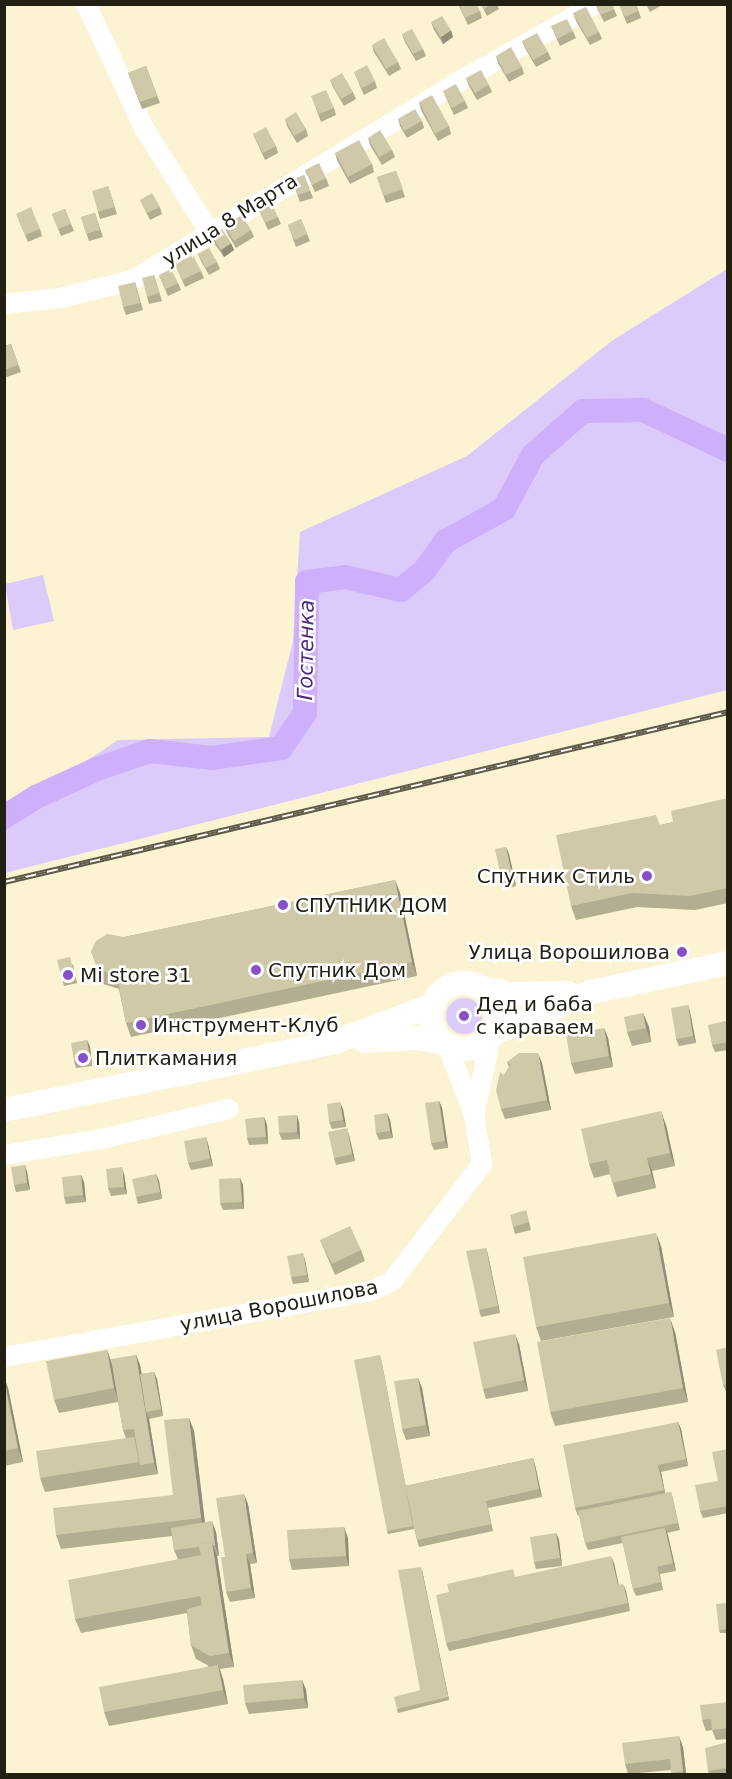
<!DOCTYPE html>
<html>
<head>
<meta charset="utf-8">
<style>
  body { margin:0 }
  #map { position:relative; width:732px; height:1779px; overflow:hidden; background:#fbf3d2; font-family:"DejaVu Sans",sans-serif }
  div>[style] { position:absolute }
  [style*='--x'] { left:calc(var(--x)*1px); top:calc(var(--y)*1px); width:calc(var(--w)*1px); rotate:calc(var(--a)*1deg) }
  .green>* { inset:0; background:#dccafb }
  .round { border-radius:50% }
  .river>* { height:24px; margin:-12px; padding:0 12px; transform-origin:12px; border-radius:12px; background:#cdaffc }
  .minor>* { height:20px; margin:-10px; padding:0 10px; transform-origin:10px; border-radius:10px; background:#fff }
  .major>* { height:24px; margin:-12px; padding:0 12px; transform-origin:12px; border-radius:12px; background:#fff }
  .major>.ring { margin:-12px; padding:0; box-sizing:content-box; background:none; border:24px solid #fff; border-radius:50% }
  .rail>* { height:6px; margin-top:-3px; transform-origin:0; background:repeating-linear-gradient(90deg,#fff 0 11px,#5f5b49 0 22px); box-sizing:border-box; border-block:2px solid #5f5b49 }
  .wall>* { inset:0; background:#b3ad91 }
  .shaded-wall>* { inset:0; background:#928d76 }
  .building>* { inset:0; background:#d0c9a9 }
  .dots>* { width:16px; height:16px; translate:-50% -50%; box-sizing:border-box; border:3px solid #fff; border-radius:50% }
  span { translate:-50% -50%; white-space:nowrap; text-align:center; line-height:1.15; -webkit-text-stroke:5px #fff; paint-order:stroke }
  .street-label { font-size:20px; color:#221f13 }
  .poi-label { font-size:20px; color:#221f13 }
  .right { translate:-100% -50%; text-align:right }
  .left { translate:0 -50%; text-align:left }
  .water-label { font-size:21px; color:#51287f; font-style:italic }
  .frame { position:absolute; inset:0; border:6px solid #221f13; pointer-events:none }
</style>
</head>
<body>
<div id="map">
  <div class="green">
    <i style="clip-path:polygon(727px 269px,727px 690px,5px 873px,5px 804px,27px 801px,118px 740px,269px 737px,293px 641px,300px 532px,467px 456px,613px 340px)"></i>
    <i style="clip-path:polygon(43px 575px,54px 621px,13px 630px,5px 584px)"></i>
    <i class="round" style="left:446px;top:998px;width:36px;height:36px"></i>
  </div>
  <div class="river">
    <i style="--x:4;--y:817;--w:38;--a:-32"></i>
    <i style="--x:36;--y:797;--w:67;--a:-24.7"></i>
    <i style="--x:97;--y:769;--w:56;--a:-18.8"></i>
    <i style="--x:150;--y:751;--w:62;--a:6.4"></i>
    <i style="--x:212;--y:758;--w:70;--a:-8.2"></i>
    <i style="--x:281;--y:748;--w:42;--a:-55.6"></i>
    <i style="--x:305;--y:713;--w:131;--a:-89.1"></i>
    <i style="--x:307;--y:582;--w:38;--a:-7"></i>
    <i style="--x:345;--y:577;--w:57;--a:13.1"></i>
    <i style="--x:401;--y:590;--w:30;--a:-40"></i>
    <i style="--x:424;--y:571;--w:37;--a:-54"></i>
    <i style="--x:446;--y:541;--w:66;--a:-28.9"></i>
    <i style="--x:504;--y:509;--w:61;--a:-61.8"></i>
    <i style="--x:533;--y:455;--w:67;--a:-41.3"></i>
    <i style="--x:583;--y:411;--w:60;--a:-1"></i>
    <i style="--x:643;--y:410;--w:94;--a:25.2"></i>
  </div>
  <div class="minor">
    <i style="--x:86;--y:4;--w:137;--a:64.9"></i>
    <i style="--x:144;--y:128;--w:124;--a:57.8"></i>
    <i style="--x:4;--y:304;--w:56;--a:-6.1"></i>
    <i style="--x:60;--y:298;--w:75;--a:-13.9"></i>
    <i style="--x:133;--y:280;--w:391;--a:-31.3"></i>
    <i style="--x:467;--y:77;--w:148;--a:-29.5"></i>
    <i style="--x:475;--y:1111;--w:76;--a:-77.8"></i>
    <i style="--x:4;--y:1155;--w:98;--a:-9.4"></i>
    <i style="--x:101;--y:1139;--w:131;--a:-13.2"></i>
    <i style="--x:4;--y:1357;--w:373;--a:-10.2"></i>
    <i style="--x:371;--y:1291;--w:23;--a:-25"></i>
    <i style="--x:392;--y:1281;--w:148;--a:-52.4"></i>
    <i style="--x:482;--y:1164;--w:51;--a:-99.1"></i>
    <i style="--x:474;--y:1114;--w:74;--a:-111.4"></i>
  </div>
  <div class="major">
    <i class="ring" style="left:431px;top:983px;width:42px;height:42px"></i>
    <i style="--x:482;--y:988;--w:29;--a:12"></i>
    <i style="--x:510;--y:994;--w:58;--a:-1"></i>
    <i style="--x:493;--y:1034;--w:107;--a:-23.2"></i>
    <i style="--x:591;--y:992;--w:140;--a:-12"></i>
    <i style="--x:364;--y:1041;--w:52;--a:-3.3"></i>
    <i style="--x:416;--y:1038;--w:26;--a:9"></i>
    <i style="--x:4;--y:1110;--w:338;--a:-11.6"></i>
    <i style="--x:335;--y:1042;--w:105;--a:-20.7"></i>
  </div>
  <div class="rail">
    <i style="--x:4;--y:882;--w:744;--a:-13.21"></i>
  </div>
  <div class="wall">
    <i style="clip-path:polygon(458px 4px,480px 11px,482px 18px,468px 25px)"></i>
    <i style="clip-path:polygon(481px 4px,497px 4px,499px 9px,487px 16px)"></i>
    <i style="clip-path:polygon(595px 4px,612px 4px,617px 16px,604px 22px)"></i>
    <i style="clip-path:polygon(619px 4px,636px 4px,641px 18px,627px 24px)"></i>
    <i style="clip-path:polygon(646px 4px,664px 4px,650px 12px)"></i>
    <i style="clip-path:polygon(573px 13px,599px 32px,602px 39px,590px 45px,576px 21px)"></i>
    <i style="clip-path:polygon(431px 22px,453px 37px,443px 44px,434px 30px)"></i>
    <i style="clip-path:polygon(551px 26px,573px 31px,576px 38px,560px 46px)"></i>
    <i style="clip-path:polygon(402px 34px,423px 49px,426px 56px,416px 61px,405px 42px)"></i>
    <i style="clip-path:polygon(522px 41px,548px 52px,551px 59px,536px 67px,525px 48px)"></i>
    <i style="clip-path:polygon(372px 45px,398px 62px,401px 69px,389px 76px,374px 52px)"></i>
    <i style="clip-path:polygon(496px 56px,522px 67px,524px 74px,509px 82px,498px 63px)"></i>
    <i style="clip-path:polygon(146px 66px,160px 103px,142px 109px,128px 73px)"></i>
    <i style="clip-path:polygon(354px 72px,375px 81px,377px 88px,364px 95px)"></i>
    <i style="clip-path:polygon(466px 78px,489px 85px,492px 92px,477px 100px,469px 86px)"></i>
    <i style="clip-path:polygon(330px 80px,353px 92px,356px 99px,344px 106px,333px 87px)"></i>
    <i style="clip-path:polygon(443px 91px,465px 101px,468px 108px,454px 115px)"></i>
    <i style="clip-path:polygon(419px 102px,449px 126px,451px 134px,438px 141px,421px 110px)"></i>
    <i style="clip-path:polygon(314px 103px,334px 108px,336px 115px,321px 122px)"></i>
    <i style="clip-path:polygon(285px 119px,306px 129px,308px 136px,297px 143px,287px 126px)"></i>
    <i style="clip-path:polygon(398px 119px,422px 121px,424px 128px,407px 138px,400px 126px)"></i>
    <i style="clip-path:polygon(253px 134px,276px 146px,278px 153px,265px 160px)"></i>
    <i style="clip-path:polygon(368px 138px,392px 150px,395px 157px,382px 165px,370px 145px)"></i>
    <i style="clip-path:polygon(335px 153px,372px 164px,374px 172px,350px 184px,337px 160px)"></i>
    <i style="clip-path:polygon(305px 170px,326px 178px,329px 186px,315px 192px)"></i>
    <i style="clip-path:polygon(396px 171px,405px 197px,386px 203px,377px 177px)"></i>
    <i style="clip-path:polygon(304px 175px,313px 198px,300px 202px,292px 180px)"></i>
    <i style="clip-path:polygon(108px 186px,117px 214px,100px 219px,98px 212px)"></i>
    <i style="clip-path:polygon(140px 200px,160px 207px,162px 214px,150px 220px)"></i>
    <i style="clip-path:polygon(255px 201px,278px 217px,281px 224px,268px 230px)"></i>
    <i style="clip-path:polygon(65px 209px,74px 231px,61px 236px,52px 214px)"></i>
    <i style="clip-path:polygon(95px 213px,103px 237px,89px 241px,81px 217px)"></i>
    <i style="clip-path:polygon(301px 219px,310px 241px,296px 247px,288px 225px)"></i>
    <i style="clip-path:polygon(19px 221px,40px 229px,42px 236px,28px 242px)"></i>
    <i style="clip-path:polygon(224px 225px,251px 230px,254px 237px,236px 248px,227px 233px)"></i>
    <i style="clip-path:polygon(212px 236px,234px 250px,224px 257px,214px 243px)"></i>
    <i style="clip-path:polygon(198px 254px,217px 262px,220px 269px,209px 275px,201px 261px)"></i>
    <i style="clip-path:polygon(175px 264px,201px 271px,204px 278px,185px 287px)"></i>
    <i style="clip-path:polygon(154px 275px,162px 301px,149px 304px,147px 297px)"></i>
    <i style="clip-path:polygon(159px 275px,178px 283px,181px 290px,168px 296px)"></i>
    <i style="clip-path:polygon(135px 282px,143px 310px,126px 315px,123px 307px)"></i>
    <i style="clip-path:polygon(11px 344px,21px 372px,4px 378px,4px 346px)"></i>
    <i style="clip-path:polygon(728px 798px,728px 903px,695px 910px,637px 907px,576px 920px,571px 906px,660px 825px,673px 822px)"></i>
    <i style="clip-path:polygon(506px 847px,509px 854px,516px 886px,505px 889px,502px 882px)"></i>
    <i style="clip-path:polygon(395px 880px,400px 893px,417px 976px,131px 1037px,126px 1023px,119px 989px,103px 984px,91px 951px,124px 937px)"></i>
    <i style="clip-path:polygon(73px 964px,77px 983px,64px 986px,62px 979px)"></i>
    <i style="clip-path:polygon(688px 1005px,690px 1012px,696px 1043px,679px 1046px,676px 1039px)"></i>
    <i style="clip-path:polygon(643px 1013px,649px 1027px,651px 1042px,632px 1046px,627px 1032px)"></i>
    <i style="clip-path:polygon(725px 1021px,728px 1028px,728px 1050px,715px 1052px,712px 1045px)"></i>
    <i style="clip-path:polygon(604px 1028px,608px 1038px,613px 1067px,575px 1074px,571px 1063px)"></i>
    <i style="clip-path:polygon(87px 1040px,90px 1047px,92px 1066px,76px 1068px,74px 1061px)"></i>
    <i style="clip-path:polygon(507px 1062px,542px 1063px,551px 1110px,505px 1119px,501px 1109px,504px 1075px,509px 1067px)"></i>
    <i style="clip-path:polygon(439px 1101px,442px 1108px,448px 1148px,434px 1150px,431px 1143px)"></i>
    <i style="clip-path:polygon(343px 1109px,346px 1127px,332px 1129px,329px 1122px)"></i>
    <i style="clip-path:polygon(387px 1113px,390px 1120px,393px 1138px,379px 1140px,376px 1133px)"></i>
    <i style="clip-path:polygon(264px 1117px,267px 1125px,268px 1144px,249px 1145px,247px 1138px)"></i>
    <i style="clip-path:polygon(299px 1122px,300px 1139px,282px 1140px,279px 1133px)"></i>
    <i style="clip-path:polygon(666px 1125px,675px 1166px,652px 1171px,656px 1188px,617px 1197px,610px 1174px,594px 1178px,589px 1164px)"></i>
    <i style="clip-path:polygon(349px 1135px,355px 1161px,336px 1165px,334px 1158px)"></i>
    <i style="clip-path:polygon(206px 1137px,208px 1144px,213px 1166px,191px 1170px,188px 1163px)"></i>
    <i style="clip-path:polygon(25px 1165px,27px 1172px,30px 1190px,16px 1192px,14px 1185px)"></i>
    <i style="clip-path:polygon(124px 1174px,127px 1194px,111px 1196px,108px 1188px)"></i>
    <i style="clip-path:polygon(156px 1174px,159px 1181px,162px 1199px,138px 1204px,136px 1197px)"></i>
    <i style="clip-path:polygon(81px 1175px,84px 1182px,86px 1202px,66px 1204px,64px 1197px)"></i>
    <i style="clip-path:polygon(240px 1178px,243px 1185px,244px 1209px,223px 1210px,220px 1203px)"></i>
    <i style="clip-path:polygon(526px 1210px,531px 1230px,515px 1234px,513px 1227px)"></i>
    <i style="clip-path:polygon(320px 1240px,361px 1250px,365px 1261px,335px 1275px)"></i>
    <i style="clip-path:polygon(661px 1246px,674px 1317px,541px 1341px,536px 1327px)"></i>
    <i style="clip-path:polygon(486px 1248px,488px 1255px,500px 1313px,481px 1317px,479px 1310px)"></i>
    <i style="clip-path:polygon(305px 1260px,309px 1282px,293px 1284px,291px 1277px)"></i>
    <i style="clip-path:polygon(675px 1332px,688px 1402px,555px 1426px,550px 1412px)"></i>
    <i style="clip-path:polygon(519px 1344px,528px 1391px,486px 1399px,483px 1389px)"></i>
    <i style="clip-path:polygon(728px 1347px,728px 1396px,723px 1385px)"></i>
    <i style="clip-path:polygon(107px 1350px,112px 1364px,136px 1355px,140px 1365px,142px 1374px,154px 1372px,157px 1379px,163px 1416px,149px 1419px,158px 1474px,45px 1492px,40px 1478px,126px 1438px,123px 1430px,118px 1402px,59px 1413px,54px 1400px)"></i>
    <i style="clip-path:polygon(381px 1359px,405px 1486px,533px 1458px,535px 1465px,542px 1497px,488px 1508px,493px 1531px,419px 1547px,417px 1540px,409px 1506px,414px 1529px,388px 1534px,387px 1531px)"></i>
    <i style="clip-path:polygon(4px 1377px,8px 1388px,23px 1462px,4px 1466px)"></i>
    <i style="clip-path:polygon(418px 1378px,422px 1388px,430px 1436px,406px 1440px,402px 1429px)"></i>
    <i style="clip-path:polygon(189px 1418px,194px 1431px,205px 1523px,216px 1532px,219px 1556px,217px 1556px,234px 1667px,220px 1669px,223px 1679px,228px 1704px,109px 1726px,104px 1712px,209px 1666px,196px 1659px,191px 1645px,187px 1613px,81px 1633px,75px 1619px,178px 1559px,174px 1550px,172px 1536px,61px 1549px,56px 1535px,173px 1495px)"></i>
    <i style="clip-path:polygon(678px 1422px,681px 1429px,688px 1466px,661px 1472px,665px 1493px,671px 1492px,673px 1499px,680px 1530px,667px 1533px,676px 1571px,660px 1574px,663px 1590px,636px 1596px,633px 1589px,623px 1543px,588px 1550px,585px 1543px,579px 1515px,578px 1516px,575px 1508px)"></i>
    <i style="clip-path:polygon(728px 1449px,728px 1513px,703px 1518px,700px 1511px,718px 1481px)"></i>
    <i style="clip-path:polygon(248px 1504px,257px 1563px,250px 1564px,255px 1598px,230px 1602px,226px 1592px,225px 1557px)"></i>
    <i style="clip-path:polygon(556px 1533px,559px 1540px,562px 1566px,536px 1569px,534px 1562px)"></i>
    <i style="clip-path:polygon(348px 1538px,349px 1566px,292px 1570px,289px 1559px)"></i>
    <i style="clip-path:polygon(614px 1563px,619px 1585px,626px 1591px,630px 1611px,449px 1651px,446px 1643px,516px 1577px)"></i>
    <i style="clip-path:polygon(422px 1570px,449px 1700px,398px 1713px,397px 1709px,420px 1690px)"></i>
    <i style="clip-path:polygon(728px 1603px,728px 1633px,720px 1633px,719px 1630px)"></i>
    <i style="clip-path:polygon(302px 1680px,306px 1690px,308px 1708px,249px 1714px,245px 1703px)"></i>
    <i style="clip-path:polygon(728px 1702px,728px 1739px,716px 1740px,712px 1730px,706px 1731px,702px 1720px)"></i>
    <i style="clip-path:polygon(728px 1742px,728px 1774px,709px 1774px,708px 1771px)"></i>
    <i style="clip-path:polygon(683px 1747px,686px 1774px,672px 1774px,671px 1770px,628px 1774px,625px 1764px)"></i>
  </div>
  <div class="shaded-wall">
    <i style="clip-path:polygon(451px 30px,453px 37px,443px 44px,441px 37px)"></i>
    <i style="clip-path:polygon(231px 243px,234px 250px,224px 257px,221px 250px)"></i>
    <i style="clip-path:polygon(506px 847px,509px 854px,516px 886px,513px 879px)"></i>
    <i style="clip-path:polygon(395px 880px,400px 893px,417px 976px,412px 962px)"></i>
    <i style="clip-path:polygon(688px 1005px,690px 1012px,696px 1043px,693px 1036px)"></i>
    <i style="clip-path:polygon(643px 1013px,649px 1027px,651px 1042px,646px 1028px)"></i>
    <i style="clip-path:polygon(604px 1028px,608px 1038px,613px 1067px,609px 1056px)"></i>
    <i style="clip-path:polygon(87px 1040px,90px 1047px,92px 1066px,90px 1059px)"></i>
    <i style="clip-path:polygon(538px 1053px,542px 1063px,551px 1110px,547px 1100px)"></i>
    <i style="clip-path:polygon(439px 1101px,442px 1108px,448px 1148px,445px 1141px)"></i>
    <i style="clip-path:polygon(340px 1102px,343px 1109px,346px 1127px,343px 1120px)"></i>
    <i style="clip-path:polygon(661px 1111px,666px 1125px,675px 1166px,670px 1153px)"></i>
    <i style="clip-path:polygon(387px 1113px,390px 1120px,393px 1138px,390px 1131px)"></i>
    <i style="clip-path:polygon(297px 1115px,299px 1122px,300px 1139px,297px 1132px)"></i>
    <i style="clip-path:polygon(264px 1117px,267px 1125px,268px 1144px,266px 1137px)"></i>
    <i style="clip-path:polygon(347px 1128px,349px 1135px,355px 1161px,352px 1154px)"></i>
    <i style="clip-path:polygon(206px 1137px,208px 1144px,213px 1166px,210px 1159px)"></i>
    <i style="clip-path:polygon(647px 1158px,652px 1171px,656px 1188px,651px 1174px)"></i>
    <i style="clip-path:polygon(25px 1165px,27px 1172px,30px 1190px,27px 1183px)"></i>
    <i style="clip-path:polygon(122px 1167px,124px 1174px,127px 1194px,124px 1187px)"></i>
    <i style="clip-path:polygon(156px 1174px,159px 1181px,162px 1199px,160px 1192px)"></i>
    <i style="clip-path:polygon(81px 1175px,84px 1182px,86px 1202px,83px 1195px)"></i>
    <i style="clip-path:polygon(240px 1178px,243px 1185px,244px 1209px,242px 1202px)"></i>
    <i style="clip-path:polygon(656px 1233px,661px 1246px,674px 1317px,669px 1303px)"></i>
    <i style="clip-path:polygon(486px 1248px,488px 1255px,500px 1313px,498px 1306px)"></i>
    <i style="clip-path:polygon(303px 1253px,305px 1260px,309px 1282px,307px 1275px)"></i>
    <i style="clip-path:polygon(670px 1318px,675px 1332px,688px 1402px,683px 1388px)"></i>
    <i style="clip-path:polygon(515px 1334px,519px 1344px,528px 1391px,524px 1380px)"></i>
    <i style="clip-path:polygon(107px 1350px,112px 1364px,119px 1402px,114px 1388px)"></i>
    <i style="clip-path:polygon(136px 1355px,140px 1365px,148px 1411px,146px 1412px,149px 1419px,158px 1474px,154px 1463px)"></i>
    <i style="clip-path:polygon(380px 1355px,381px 1359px,414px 1529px,413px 1526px)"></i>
    <i style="clip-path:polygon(154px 1372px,157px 1379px,163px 1416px,161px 1409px)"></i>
    <i style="clip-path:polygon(4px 1377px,8px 1388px,23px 1462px,18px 1448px)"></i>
    <i style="clip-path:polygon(418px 1378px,422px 1388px,430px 1436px,426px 1425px)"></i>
    <i style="clip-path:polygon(189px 1418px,194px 1431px,206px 1532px,201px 1518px)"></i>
    <i style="clip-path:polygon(678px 1422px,681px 1429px,688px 1466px,686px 1459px)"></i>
    <i style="clip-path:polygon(533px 1458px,535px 1465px,542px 1497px,539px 1489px)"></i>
    <i style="clip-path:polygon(658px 1465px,661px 1472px,666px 1498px,664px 1490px)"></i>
    <i style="clip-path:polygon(244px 1494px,248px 1504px,257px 1563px,253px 1553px)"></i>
    <i style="clip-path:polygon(212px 1521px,216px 1532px,219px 1556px,215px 1545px)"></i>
    <i style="clip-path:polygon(344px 1527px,348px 1538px,349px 1566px,346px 1556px)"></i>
    <i style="clip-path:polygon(665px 1528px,668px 1535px,676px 1571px,673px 1563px)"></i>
    <i style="clip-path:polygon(556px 1533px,559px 1540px,562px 1566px,560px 1558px)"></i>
    <i style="clip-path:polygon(212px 1542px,217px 1556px,234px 1667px,229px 1653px)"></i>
    <i style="clip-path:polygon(246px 1554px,250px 1564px,255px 1598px,251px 1588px)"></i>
    <i style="clip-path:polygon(611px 1556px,614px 1563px,620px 1593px,618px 1585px)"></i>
    <i style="clip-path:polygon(421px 1567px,422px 1570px,449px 1700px,448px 1697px)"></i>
    <i style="clip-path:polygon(623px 1584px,626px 1591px,630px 1611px,628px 1603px)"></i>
    <i style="clip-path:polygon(218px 1665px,223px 1679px,228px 1704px,223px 1690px)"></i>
    <i style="clip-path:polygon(302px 1680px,306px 1690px,308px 1708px,304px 1698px)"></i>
    <i style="clip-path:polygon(679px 1736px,683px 1747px,686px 1774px,684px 1774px,683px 1771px)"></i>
  </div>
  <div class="building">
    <i style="clip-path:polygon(459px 4px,476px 4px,480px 11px,465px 18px)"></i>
    <i style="clip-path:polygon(482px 4px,492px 4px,484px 9px)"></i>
    <i style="clip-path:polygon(596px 4px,612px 4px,614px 9px,601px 15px)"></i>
    <i style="clip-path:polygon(619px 4px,636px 4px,638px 11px,625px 17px)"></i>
    <i style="clip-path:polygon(586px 7px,599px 32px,587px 38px,573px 13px)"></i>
    <i style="clip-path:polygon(442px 16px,451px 30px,441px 37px,431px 22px)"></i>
    <i style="clip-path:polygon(567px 19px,573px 31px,557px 39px,551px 26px)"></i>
    <i style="clip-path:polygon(412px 29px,423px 49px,413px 54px,402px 34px)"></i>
    <i style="clip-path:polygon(537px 33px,548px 52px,533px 60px,522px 41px)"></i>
    <i style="clip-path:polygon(384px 38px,398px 62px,386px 69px,372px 45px)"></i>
    <i style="clip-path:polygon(511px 47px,522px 67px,506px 75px,496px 56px)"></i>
    <i style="clip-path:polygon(367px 65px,375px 81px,362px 88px,354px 72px)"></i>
    <i style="clip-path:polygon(146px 66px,157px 96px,140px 102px,128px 73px)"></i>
    <i style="clip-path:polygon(481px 70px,489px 85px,475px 93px,466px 78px)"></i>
    <i style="clip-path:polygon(342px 73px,353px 92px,341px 99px,330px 80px)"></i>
    <i style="clip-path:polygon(456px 84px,465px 101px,452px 108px,443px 91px)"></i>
    <i style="clip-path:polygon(326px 90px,334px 108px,319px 114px,311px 96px)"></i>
    <i style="clip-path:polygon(432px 95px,449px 126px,435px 134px,419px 102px)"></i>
    <i style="clip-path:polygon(415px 109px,422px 121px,404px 131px,398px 119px)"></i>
    <i style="clip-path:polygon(296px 112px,306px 129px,294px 136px,285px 119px)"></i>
    <i style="clip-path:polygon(266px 127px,276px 146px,263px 153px,253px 134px)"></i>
    <i style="clip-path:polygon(380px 130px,392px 150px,379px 157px,368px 138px)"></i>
    <i style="clip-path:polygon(359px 140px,372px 164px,348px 177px,335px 153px)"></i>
    <i style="clip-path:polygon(319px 163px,326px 178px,312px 185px,305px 170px)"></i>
    <i style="clip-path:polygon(396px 171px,403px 189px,383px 196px,377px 177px)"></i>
    <i style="clip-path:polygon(304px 175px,310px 191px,298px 195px,292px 180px)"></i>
    <i style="clip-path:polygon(108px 186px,114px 207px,98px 212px,92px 191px)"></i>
    <i style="clip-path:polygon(152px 193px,160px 207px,147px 213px,140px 200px)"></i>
    <i style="clip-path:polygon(268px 196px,278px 217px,265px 223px,255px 201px)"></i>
    <i style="clip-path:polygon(31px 207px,40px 229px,25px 235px,16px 214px)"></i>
    <i style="clip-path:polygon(65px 209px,71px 224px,58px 229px,52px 214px)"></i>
    <i style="clip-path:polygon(95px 213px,100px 230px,86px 234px,81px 217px)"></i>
    <i style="clip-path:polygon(242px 215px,251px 230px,234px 241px,224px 225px)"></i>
    <i style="clip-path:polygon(301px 219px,307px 234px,294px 240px,288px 225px)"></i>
    <i style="clip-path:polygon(222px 229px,231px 243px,221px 250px,212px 236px)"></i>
    <i style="clip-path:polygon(209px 248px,217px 262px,206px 268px,198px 254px)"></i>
    <i style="clip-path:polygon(193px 255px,201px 271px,182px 280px,175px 264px)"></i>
    <i style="clip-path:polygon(171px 269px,178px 283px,166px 289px,159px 275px)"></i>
    <i style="clip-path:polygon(154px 275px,159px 293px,147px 297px,142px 278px)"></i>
    <i style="clip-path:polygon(135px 282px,140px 303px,123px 307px,118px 286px)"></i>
    <i style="clip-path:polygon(11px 344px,18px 365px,4px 370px,4px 346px)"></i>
    <i style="clip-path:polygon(728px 798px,728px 888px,690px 896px,632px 893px,571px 906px,556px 835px,656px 815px,660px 825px,673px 822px,671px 811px)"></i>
    <i style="clip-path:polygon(506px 847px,513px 879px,502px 882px,495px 849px)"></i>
    <i style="clip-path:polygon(395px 880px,412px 962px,126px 1023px,117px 975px,98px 970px,91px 951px,96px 941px,107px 934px,124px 937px)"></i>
    <i style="clip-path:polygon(70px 957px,75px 976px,62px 979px,57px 960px)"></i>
    <i style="clip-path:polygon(688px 1005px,693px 1036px,676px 1039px,671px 1008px)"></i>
    <i style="clip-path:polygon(643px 1013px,646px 1028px,627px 1032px,624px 1017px)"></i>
    <i style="clip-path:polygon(725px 1021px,728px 1033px,728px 1042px,712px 1045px,708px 1025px)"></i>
    <i style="clip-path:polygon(604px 1028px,609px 1056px,571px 1063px,566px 1035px)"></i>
    <i style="clip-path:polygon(87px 1040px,90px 1059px,74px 1061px,71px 1043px)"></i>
    <i style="clip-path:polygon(519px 1053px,538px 1053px,547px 1100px,501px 1109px,496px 1090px,500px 1072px,504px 1075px,511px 1065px,507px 1062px)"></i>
    <i style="clip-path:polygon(439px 1101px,445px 1141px,431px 1143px,425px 1103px)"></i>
    <i style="clip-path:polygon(340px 1102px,343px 1120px,329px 1122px,327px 1104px)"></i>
    <i style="clip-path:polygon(661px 1111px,670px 1153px,647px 1158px,651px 1174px,612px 1183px,607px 1160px,589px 1164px,581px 1129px)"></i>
    <i style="clip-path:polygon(387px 1113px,390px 1131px,376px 1133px,374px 1115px)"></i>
    <i style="clip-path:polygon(297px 1115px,297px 1132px,279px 1133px,278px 1116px)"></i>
    <i style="clip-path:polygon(264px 1117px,266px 1137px,247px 1138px,245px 1119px)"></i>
    <i style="clip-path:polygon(347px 1128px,352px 1154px,334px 1158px,328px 1132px)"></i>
    <i style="clip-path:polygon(206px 1137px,210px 1159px,188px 1163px,184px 1141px)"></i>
    <i style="clip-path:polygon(25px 1165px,27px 1183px,14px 1185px,11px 1167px)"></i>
    <i style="clip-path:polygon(122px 1167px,124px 1187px,108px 1188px,106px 1169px)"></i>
    <i style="clip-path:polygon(156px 1174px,160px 1192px,136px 1197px,132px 1179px)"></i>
    <i style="clip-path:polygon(81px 1175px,83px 1195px,64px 1197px,62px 1177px)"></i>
    <i style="clip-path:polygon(240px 1178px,242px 1202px,220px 1203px,219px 1179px)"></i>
    <i style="clip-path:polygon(526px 1210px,529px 1222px,513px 1227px,510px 1215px)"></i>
    <i style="clip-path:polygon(350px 1226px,361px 1250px,332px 1264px,320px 1240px)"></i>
    <i style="clip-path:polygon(656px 1233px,669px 1303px,536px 1327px,523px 1257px)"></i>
    <i style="clip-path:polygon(486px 1248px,498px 1306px,479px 1310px,466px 1251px)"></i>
    <i style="clip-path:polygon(303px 1253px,307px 1275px,291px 1277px,287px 1256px)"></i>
    <i style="clip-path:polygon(670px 1318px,683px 1388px,550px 1412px,537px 1342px)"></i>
    <i style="clip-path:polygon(515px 1334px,524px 1380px,483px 1389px,473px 1342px)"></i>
    <i style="clip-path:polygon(728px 1347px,728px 1384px,723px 1385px,716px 1350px)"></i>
    <i style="clip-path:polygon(107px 1350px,114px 1388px,54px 1400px,46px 1361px)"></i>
    <i style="clip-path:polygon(136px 1355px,154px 1463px,140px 1465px,134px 1429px,123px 1430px,111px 1359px)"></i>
    <i style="clip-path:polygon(380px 1355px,413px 1526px,387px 1531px,354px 1360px)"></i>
    <i style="clip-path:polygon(154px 1372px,161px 1409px,146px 1412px,140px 1374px)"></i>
    <i style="clip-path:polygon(418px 1378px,426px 1425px,402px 1429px,394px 1381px)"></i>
    <i style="clip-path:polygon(4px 1380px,18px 1448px,4px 1451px)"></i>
    <i style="clip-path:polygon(189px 1418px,201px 1518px,56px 1535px,53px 1508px,173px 1495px,164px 1420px)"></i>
    <i style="clip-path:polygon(678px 1422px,686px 1459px,658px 1465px,664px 1490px,575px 1508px,563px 1445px)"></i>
    <i style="clip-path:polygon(134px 1437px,139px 1462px,40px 1478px,36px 1451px)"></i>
    <i style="clip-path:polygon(728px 1449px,728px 1506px,700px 1511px,695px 1485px,718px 1481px,712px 1452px)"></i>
    <i style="clip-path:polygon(533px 1458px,539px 1489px,486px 1501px,491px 1524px,417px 1540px,405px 1486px)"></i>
    <i style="clip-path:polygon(671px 1492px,678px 1523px,585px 1543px,578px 1511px)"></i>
    <i style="clip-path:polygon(244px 1494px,253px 1553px,246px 1554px,251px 1588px,226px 1592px,221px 1557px,225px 1557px,216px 1498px)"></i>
    <i style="clip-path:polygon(212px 1521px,215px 1545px,213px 1545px,212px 1542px,198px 1544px,199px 1547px,174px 1550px,171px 1528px)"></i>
    <i style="clip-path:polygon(344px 1527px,346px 1556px,289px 1559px,287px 1530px)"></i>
    <i style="clip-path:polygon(665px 1528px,673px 1563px,657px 1567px,661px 1582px,633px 1589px,621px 1537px)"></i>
    <i style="clip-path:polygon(556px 1533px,560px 1558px,534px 1562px,530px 1537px)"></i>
    <i style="clip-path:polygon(212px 1542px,229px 1653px,210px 1656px,191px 1645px,187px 1609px,202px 1605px,200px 1596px,75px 1619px,68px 1580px,201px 1555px,198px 1544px)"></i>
    <i style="clip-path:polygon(611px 1556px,618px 1585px,623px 1584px,628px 1603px,446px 1643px,436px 1595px,449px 1592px,447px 1584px,513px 1569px,515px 1577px)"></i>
    <i style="clip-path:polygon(421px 1567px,448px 1697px,397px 1709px,394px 1697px,420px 1690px,398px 1570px)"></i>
    <i style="clip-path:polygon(728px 1603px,728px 1629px,719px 1630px,716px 1604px)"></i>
    <i style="clip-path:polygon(218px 1665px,223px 1690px,104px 1712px,99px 1687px)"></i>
    <i style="clip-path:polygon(302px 1680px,304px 1698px,245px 1703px,243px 1685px)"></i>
    <i style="clip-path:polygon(728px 1702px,728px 1728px,712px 1730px,711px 1719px,702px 1720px,700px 1705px)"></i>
    <i style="clip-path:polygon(679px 1736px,683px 1771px,671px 1773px,670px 1759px,625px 1764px,622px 1743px)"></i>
    <i style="clip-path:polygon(728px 1742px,728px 1768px,708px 1771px,705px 1748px)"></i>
  </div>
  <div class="dots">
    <i style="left:647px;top:876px;background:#8650c8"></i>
    <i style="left:283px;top:905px;background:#8650c8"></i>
    <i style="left:682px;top:952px;background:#8650c8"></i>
    <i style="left:256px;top:970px;background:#8650c8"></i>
    <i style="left:68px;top:975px;background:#8650c8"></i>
    <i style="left:464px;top:1016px;background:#8650c8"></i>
    <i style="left:141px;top:1025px;background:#8650c8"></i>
    <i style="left:83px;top:1058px;background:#8650c8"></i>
  </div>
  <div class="street-label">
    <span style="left:230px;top:220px;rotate:-32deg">улица 8 Марта</span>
    <span style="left:279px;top:1306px;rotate:-11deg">улица Ворошилова</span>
  </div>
  <div class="poi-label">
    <span class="right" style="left:635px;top:876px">Спутник Стиль</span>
    <span class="left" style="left:295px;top:905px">СПУТНИК ДОМ</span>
    <span class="right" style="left:670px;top:952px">Улица Ворошилова</span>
    <span class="left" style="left:268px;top:970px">Спутник Дом</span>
    <span class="left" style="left:80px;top:975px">Mi store 31</span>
    <span class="left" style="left:476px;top:1016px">Дед и баба<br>с караваем</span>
    <span class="left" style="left:153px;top:1025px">Инструмент-Клуб</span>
    <span class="left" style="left:95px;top:1058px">Плиткамания</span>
  </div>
  <div class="water-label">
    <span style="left:306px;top:650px;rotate:-89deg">Гостенка</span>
  </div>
  <div class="frame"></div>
</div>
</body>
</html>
